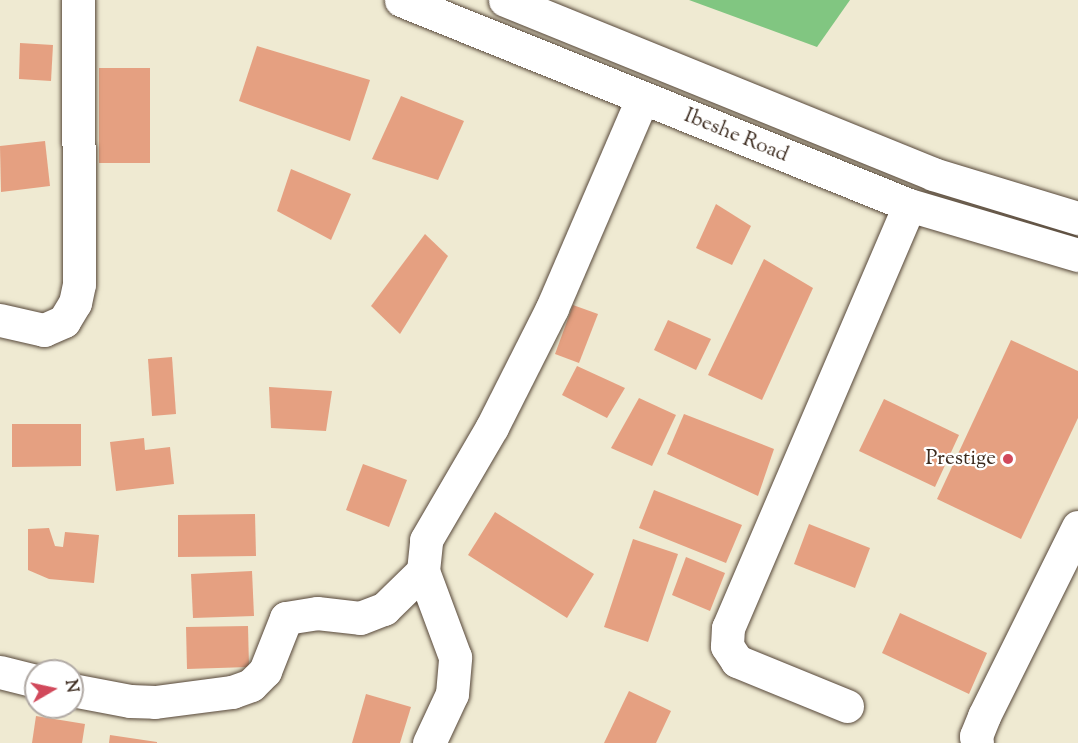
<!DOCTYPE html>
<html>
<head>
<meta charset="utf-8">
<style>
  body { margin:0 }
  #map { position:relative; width:1078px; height:743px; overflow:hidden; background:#efead2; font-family:"Sorts Mill Goudy",serif }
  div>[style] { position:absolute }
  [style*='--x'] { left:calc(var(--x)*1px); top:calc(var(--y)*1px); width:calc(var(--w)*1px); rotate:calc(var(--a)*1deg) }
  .green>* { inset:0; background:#81c681 }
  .building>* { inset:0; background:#e5a081 }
  .roads { filter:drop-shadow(0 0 2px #564739) drop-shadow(0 0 2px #564739) }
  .minor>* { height:33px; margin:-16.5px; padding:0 16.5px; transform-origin:16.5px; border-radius:16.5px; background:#fff }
  .major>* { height:33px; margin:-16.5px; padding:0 16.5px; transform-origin:16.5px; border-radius:16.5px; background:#fff }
  .dots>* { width:16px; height:16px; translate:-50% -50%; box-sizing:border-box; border:3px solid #fff; border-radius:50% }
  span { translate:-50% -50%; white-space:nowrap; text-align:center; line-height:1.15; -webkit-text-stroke:4.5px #fff; paint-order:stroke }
  .street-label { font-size:21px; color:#3b2a1e }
  .poi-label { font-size:21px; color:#3b2a1e }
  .right { translate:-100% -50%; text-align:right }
  .north { position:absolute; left:24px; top:659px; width:60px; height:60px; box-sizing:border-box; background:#fff; border:2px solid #b1aaa5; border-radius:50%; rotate:81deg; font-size:16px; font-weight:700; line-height:24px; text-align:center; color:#3b2a1e }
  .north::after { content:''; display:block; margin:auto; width:21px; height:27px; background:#d1495b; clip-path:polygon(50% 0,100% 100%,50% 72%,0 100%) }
</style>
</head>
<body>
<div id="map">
  <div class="green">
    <i style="clip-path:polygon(689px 0,850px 0,817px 47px)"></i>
  </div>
  <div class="building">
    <i style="clip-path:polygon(20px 43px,53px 45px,51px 81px,19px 79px)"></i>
    <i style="clip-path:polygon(257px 46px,370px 80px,350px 141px,239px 101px)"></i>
    <i style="clip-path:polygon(99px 68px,150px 68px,150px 163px,99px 163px)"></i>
    <i style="clip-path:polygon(401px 96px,464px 121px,438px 180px,372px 159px)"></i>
    <i style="clip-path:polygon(45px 141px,50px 186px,1px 192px,0 146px)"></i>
    <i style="clip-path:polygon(291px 169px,351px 194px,331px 240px,277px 211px)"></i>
    <i style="clip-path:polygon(716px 204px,751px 226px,732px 265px,696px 248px)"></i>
    <i style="clip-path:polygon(425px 234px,448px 256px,400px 334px,371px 306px)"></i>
    <i style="clip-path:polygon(764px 259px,813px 288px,762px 400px,708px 375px)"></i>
    <i style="clip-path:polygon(573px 305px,598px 314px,579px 363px,555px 354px)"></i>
    <i style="clip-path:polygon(668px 320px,711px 339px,696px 370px,654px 350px)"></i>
    <i style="clip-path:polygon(1011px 340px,1078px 371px,1078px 418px,1021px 539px,937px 499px)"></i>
    <i style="clip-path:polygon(172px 357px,176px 414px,152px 416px,148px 359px)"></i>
    <i style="clip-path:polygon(577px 366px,625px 388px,607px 418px,562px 395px)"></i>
    <i style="clip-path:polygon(269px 387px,332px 391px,326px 431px,271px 428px)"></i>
    <i style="clip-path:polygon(639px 398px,676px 415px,652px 466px,611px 448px)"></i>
    <i style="clip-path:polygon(884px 399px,959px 435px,935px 487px,859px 451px)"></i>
    <i style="clip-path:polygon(684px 414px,774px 449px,758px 496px,667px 454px)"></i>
    <i style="clip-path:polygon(12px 424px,81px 424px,81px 466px,12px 467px)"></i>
    <i style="clip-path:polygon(144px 438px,145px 450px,170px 447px,174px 484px,116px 491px,110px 442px)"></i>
    <i style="clip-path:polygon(363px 464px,407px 480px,389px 527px,346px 510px)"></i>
    <i style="clip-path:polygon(654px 490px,742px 525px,726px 563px,639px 528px)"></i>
    <i style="clip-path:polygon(495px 512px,594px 574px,567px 618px,468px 555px)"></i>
    <i style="clip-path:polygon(255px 514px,256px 556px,178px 557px,178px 515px)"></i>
    <i style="clip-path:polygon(809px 524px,870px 548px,855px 588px,794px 564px)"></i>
    <i style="clip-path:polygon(49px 528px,55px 546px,63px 547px,65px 532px,99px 535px,94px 583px,49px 579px,28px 570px,28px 529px)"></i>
    <i style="clip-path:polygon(633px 539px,678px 554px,648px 642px,604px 627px)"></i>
    <i style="clip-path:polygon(686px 557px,725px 573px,710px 611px,672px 595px)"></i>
    <i style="clip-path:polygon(252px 571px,254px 616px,193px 618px,191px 574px)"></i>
    <i style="clip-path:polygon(900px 613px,987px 653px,969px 694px,882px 653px)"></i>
    <i style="clip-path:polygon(248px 626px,249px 667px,187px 669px,186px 627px)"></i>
    <i style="clip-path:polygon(629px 691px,671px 711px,656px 743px,604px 743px)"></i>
    <i style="clip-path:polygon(366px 694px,411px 707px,400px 743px,352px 743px)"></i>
    <i style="clip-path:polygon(36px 716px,85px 724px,82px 743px,32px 743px)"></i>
    <i style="clip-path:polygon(110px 735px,157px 742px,157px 743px,109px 743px)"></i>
  </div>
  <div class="roads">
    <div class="minor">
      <i style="--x:0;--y:320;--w:45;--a:12.8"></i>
      <i style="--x:44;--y:330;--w:22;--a:-24"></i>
      <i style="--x:64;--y:321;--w:21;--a:-59"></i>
      <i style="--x:75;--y:303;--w:19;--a:-78"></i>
      <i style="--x:79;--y:284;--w:284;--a:-90.2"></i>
      <i style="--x:0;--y:672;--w:37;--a:14"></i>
      <i style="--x:72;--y:690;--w:59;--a:10.7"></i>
      <i style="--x:130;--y:701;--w:25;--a:2"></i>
      <i style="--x:155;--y:702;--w:78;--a:-7.4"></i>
      <i style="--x:232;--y:692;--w:20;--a:-20"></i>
      <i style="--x:251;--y:685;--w:20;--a:-45"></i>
      <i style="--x:265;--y:671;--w:57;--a:-68.4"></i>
      <i style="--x:286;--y:618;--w:31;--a:-9"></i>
      <i style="--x:317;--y:613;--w:43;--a:6.6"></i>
      <i style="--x:360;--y:618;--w:26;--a:-21"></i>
      <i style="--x:384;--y:609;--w:54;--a:-44.3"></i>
      <i style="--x:847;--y:706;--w:119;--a:-157.8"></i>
      <i style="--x:737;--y:661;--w:18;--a:-124"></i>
      <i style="--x:727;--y:646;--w:18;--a:-87"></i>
      <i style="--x:728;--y:628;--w:460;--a:-66.8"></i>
      <i style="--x:429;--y:743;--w:54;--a:-64.9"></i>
      <i style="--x:452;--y:694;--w:37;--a:-85"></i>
      <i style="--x:455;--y:657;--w:92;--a:-110.4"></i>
      <i style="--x:423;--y:571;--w:31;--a:-84"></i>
      <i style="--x:426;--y:540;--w:131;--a:-59.7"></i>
      <i style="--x:492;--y:427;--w:133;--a:-63.2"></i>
      <i style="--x:552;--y:308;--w:228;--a:-66.7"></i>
      <i style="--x:977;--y:743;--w:7;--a:-98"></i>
      <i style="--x:976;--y:736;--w:22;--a:-68"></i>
      <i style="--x:984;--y:716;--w:211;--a:-63.6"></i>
    </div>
    <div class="major">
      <i style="--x:401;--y:0;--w:548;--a:21.98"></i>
      <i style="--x:909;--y:205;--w:176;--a:16.5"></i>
      <i style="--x:505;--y:0;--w:462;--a:22.1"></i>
      <i style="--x:933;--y:174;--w:152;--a:16.9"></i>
    </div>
  </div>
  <div class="dots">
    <i style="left:1008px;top:459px;background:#d1495b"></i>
  </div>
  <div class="street-label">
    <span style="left:736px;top:136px;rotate:22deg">Ibeshe Road</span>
  </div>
  <div class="poi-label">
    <span class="right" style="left:996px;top:459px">Prestige</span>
  </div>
  <div class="north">N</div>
</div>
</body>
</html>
